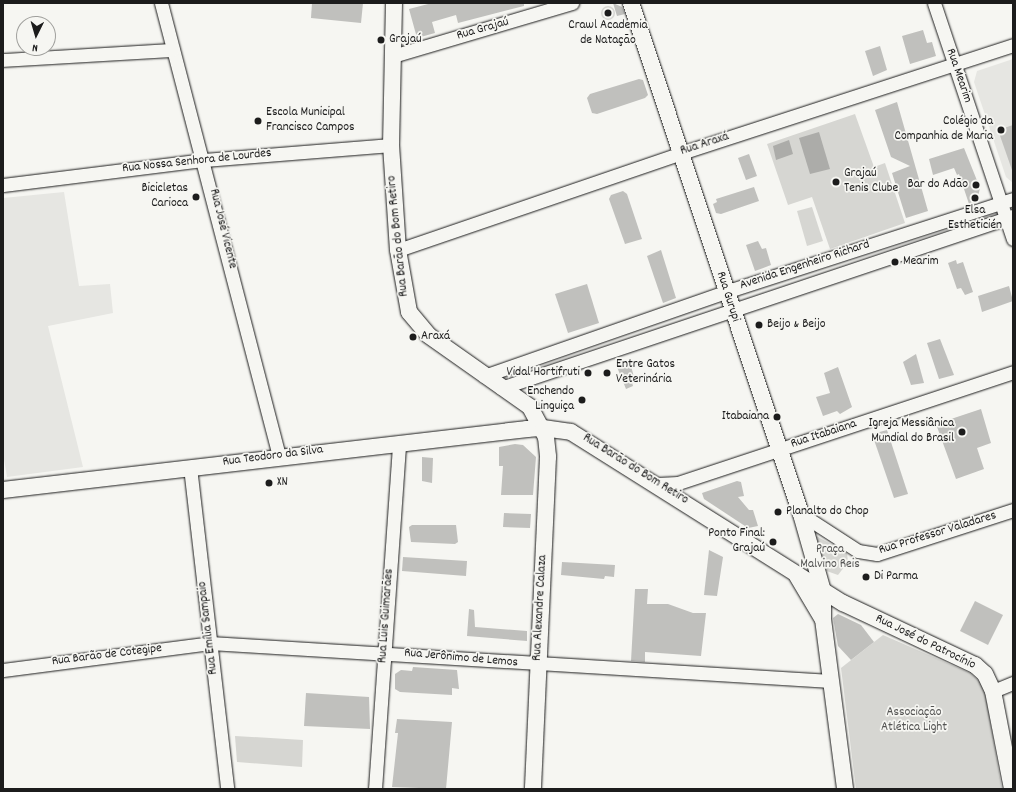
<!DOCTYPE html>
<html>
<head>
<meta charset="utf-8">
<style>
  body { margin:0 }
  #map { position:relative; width:1016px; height:792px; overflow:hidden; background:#f6f6f2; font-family:Dekko,sans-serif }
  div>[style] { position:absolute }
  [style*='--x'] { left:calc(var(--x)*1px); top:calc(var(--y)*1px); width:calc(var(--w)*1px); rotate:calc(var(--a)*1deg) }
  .built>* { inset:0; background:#e6e6e2 }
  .green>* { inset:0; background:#d6d6d2 }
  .round { border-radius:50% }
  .water>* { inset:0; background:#acaca9 }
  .building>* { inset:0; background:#c0c0bd }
  .roads { filter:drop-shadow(0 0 1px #1c1c1c) drop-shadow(0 0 1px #1c1c1c) }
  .minor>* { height:13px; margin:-6.5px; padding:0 6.5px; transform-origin:6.5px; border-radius:6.5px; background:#f6f6f2 }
  .major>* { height:16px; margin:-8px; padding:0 8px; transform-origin:8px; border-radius:8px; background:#f6f6f2 }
  .dots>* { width:11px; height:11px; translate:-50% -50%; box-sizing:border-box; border:2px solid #f6f6f2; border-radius:50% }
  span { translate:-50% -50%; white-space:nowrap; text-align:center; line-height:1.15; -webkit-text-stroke:3.5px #f6f6f2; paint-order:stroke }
  .poi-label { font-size:13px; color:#1c1c1c }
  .left { translate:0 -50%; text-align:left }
  .right { translate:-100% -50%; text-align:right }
  .street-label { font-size:13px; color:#1c1c1c }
  .park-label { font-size:13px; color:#545453 }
  .frame { position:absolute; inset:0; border:4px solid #1c1c1c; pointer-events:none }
  .north { position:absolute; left:16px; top:16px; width:40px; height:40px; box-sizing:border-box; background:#f6f6f2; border:1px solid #9f9f9c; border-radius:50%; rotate:185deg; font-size:11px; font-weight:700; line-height:16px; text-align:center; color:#1c1c1c }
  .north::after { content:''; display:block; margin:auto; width:14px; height:18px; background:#1c1c1c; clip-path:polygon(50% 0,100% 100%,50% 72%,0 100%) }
</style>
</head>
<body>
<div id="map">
  <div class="built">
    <i style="clip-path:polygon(1013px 59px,1013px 183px,1006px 177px,974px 82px,977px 71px)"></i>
    <i style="clip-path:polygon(64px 192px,79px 286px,110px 284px,113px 313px,48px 326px,83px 467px,7px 477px,3px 453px,3px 198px)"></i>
  </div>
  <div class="green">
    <i class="round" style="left:601px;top:6px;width:14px;height:14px"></i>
    <i style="clip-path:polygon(855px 114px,874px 167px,885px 163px,905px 223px,830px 249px,812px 197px,788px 205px,767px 144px)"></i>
    <i style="clip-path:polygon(812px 207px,823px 241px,807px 246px,797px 211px)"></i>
    <i style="clip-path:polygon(809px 532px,847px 553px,848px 562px,838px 575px,818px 568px)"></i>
    <i style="clip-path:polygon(883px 635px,970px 673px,980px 682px,985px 692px,1002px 789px,856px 789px,841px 668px)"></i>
    <i style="clip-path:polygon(235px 736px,303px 740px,302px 767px,237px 762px)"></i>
  </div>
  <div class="water">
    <i style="clip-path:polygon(819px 132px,830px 169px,810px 174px,799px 138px)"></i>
    <i style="clip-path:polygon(789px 140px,793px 154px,776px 160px,773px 146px)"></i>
  </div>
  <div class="building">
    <i style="clip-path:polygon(312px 3px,363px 3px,361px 23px,311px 18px)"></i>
    <i style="clip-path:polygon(432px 3px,524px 3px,524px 6px,458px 23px,456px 15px,432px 22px,435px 33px,417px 38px,409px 9px)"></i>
    <i style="clip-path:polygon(613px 3px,622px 7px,625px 14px,617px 16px)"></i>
    <i style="clip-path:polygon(923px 30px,927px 43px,932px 42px,936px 56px,910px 64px,902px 36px)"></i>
    <i style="clip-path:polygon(880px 46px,887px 70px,873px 76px,865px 51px)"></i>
    <i style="clip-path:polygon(639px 79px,643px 80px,648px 95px,645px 98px,597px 114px,592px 113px,587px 98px,590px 94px)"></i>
    <i style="clip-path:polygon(897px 102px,928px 211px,906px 218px,892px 173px,910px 166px,891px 157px,875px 110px)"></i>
    <i style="clip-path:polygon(1013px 125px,1013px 170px,1012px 170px,998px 130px)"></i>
    <i style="clip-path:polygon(964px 148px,980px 188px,977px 201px,969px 204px,959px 174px,957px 175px,954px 168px,933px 175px,929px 159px)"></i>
    <i style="clip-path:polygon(749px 154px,757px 176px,746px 180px,738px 158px)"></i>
    <i style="clip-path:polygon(754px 187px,759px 201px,721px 214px,716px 213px,713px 204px,717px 202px,716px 199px)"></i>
    <i style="clip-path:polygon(623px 191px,627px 194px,642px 239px,625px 244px,609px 199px,611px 195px)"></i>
    <i style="clip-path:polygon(758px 241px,762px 249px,766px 248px,771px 265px,755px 271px,746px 245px)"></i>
    <i style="clip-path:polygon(661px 250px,676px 298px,663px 303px,647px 256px)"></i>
    <i style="clip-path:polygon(956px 260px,957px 264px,963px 262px,973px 292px,965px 295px,961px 288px,957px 289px,948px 263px)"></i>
    <i style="clip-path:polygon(587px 284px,599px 323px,568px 333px,555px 294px)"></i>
    <i style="clip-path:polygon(1009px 286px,1013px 301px,982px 312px,978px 296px)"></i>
    <i style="clip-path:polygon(940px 339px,954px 375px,939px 379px,927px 343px)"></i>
    <i style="clip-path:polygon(916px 354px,924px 383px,911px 385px,903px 362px)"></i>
    <i style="clip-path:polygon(626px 365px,631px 366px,634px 377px,631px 379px,633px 386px,626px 389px,617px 367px)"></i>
    <i style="clip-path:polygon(838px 367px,852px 407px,840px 414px,837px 411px,823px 416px,816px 397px,830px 393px,824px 373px)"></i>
    <i style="clip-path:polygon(981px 409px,991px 443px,977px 448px,984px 469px,956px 479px,936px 424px)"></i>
    <i style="clip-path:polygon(887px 430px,908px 494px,894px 498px,872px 434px)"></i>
    <i style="clip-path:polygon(515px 444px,523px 445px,536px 457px,533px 495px,501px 495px,503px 466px,499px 466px,499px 447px)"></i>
    <i style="clip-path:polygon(422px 457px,433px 458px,432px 483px,422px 481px)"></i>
    <i style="clip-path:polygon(737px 481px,741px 482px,744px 496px,738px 497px,749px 510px,753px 510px,758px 526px,748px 528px,704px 499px,702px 493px)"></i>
    <i style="clip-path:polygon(504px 513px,531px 514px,530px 528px,503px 527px)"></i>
    <i style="clip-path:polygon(412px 525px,456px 525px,458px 542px,455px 544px,411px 542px,409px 527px)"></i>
    <i style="clip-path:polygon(709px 550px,723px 557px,717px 596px,704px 595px)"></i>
    <i style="clip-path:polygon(403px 557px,467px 561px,466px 576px,402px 571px)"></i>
    <i style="clip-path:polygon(562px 562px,615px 565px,614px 577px,605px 576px,604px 579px,561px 575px)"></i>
    <i style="clip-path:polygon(635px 589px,648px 589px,647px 604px,668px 604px,693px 613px,706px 613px,701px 656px,645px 652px,645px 662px,631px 661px)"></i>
    <i style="clip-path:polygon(975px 601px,1003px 615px,988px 645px,960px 631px)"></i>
    <i style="clip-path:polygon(469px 609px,474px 610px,475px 627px,527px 631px,527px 641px,467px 636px)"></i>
    <i style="clip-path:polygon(838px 614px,861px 625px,874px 642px,851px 660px,838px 646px,833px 618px)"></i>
    <i style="clip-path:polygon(413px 667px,457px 670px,459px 689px,452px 688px,452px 695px,400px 692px,395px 689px,395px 674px,401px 670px,412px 671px)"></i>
    <i style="clip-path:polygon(306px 693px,369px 697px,370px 729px,304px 726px)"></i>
    <i style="clip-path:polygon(397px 719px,452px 722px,446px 789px,392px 787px,398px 733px,395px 733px)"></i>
  </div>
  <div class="roads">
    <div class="minor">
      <i style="--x:161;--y:3;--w:468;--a:75.4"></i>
      <i style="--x:934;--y:3;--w:249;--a:71.5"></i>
      <i style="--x:393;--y:56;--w:187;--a:-16.5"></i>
      <i style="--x:3;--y:60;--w:170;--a:-3.4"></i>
      <i style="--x:3;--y:185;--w:203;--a:-7.1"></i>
      <i style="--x:204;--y:160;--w:188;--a:-4.6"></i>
      <i style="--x:398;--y:250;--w:299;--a:-18.9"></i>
      <i style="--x:681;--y:153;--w:349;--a:-18"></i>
      <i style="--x:484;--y:376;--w:255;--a:-19.2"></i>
      <i style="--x:725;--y:292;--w:303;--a:-17.9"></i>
      <i style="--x:501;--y:388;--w:540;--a:-18.57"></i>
      <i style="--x:190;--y:467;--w:324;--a:83.4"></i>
      <i style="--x:658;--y:484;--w:20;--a:-3"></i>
      <i style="--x:678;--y:483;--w:353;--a:-18.3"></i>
      <i style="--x:801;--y:514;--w:68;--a:33"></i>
      <i style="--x:858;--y:551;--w:19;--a:9"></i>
      <i style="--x:877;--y:554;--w:143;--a:-17.9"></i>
      <i style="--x:3;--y:670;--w:209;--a:-7.4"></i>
      <i style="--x:210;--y:643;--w:622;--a:3.5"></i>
      <i style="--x:993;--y:691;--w:22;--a:-22"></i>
      <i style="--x:375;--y:789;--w:347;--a:-86"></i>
    </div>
    <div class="major">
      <i style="--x:394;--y:3;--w:142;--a:91.2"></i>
      <i style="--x:391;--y:145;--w:105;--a:86.2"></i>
      <i style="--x:398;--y:250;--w:63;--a:79.9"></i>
      <i style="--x:409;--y:312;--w:30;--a:50"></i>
      <i style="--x:428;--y:335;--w:125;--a:35.2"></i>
      <i style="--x:530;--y:407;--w:34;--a:62"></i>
      <i style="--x:546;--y:437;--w:20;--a:84"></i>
      <i style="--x:548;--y:457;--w:332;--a:92.6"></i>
      <i style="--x:631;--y:3;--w:539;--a:71.6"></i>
      <i style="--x:801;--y:514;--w:80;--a:74.1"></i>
      <i style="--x:823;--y:591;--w:28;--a:90"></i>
      <i style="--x:823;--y:619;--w:171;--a:82.6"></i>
      <i style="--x:3;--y:490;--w:528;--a:-6.64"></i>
      <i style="--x:527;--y:429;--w:16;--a:-4"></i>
      <i style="--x:543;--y:428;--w:28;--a:8"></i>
      <i style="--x:571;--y:432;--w:321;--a:32.2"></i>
      <i style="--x:843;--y:603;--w:146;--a:25.2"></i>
      <i style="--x:975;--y:665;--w:13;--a:42"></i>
      <i style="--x:985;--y:674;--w:19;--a:65"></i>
      <i style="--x:993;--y:691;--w:100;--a:79"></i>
      <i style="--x:797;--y:576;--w:49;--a:59.2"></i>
    </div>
  </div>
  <div class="dots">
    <i style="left:608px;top:13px;background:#1c1c1c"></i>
    <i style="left:381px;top:40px;background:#1c1c1c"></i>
    <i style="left:258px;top:121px;background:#1c1c1c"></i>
    <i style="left:1001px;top:130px;background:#1c1c1c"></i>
    <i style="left:836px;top:182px;background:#1c1c1c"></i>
    <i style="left:976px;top:185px;background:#1c1c1c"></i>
    <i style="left:196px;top:197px;background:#1c1c1c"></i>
    <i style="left:975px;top:198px;background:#1c1c1c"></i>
    <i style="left:895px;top:262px;background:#1c1c1c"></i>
    <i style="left:759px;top:325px;background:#1c1c1c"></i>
    <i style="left:413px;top:337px;background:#1c1c1c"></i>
    <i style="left:588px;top:373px;background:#1c1c1c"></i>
    <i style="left:607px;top:373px;background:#1c1c1c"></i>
    <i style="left:582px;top:400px;background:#1c1c1c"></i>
    <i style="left:777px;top:417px;background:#1c1c1c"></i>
    <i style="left:962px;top:432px;background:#1c1c1c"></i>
    <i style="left:269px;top:483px;background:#1c1c1c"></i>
    <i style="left:778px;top:512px;background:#1c1c1c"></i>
    <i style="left:773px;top:542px;background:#1c1c1c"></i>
    <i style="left:866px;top:577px;background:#1c1c1c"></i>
  </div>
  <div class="poi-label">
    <span style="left:608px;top:34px">Crawl Academia<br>de Natação</span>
    <span class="left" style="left:389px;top:40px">Grajaú</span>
    <span class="left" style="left:266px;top:121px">Escola Municipal<br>Francisco Campos</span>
    <span class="right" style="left:993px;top:130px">Colégio da<br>Companhia de Maria</span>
    <span class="left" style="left:844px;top:182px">Grajaú<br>Tenis Clube</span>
    <span class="right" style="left:968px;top:185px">Bar do Adão</span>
    <span class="right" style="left:188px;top:197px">Bicicletas<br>Carioca</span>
    <span style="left:975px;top:219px">Elsa<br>Estheticién</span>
    <span class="left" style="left:903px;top:262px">Mearim</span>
    <span class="left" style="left:767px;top:325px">Beijo &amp; Beijo</span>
    <span class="left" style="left:421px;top:337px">Araxá</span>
    <span class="left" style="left:616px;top:373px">Entre Gatos<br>Veterinária</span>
    <span class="right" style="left:580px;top:373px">Vidal Hortifruti</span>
    <span class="right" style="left:574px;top:400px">Enchendo<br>Linguiça</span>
    <span class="right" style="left:769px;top:417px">Itabaiana</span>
    <span class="right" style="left:954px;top:432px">Igreja Messiânica<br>Mundial do Brasil</span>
    <span class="left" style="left:277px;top:483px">XN</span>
    <span class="left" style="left:786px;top:512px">Planalto do Chop</span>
    <span class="right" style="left:765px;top:542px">Ponto Final:<br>Grajaú</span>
    <span class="left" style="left:874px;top:577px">Di Parma</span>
  </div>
  <div class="street-label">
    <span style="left:483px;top:30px;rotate:-16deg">Rua Grajaú</span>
    <span style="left:958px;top:76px;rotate:71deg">Rua Mearim</span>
    <span style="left:705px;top:145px;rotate:-18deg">Rua Araxá</span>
    <span style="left:197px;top:162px;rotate:-6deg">Rua Nossa Senhora de Lourdes</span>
    <span style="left:222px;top:229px;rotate:76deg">Rua José Vicente</span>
    <span style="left:399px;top:236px;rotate:-96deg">Rua Barão do Bom Retiro</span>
    <span style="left:805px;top:266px;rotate:-18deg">Avenida Engenheiro Richard</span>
    <span style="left:727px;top:297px;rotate:72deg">Rua Gurupi</span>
    <span style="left:824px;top:435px;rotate:-18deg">Rua Itabaiana</span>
    <span style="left:273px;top:457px;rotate:-7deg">Rua Teodoro da Silva</span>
    <span style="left:635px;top:470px;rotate:32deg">Rua Barão do Bom Retiro</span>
    <span style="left:938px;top:534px;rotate:-17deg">Rua Professor Valadares</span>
    <span style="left:541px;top:608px;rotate:-87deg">Rua Alexandre Calaza</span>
    <span style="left:387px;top:616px;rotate:-86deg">Rua Luis Guimarães</span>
    <span style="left:209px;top:628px;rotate:-97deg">Rua Emília Sampaio</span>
    <span style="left:925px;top:643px;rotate:26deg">Rua José do Patrocínio</span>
    <span style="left:107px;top:656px;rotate:-7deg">Rua Barão de Cotegipe</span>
    <span style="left:461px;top:659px;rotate:5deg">Rua Jerônimo de Lemos</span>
  </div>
  <div class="park-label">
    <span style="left:830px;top:558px">Praça<br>Malvino Reis</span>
    <span style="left:914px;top:721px">Associação<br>Atlética Light</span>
  </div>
  <div class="frame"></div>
  <div class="north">N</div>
</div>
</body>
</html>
